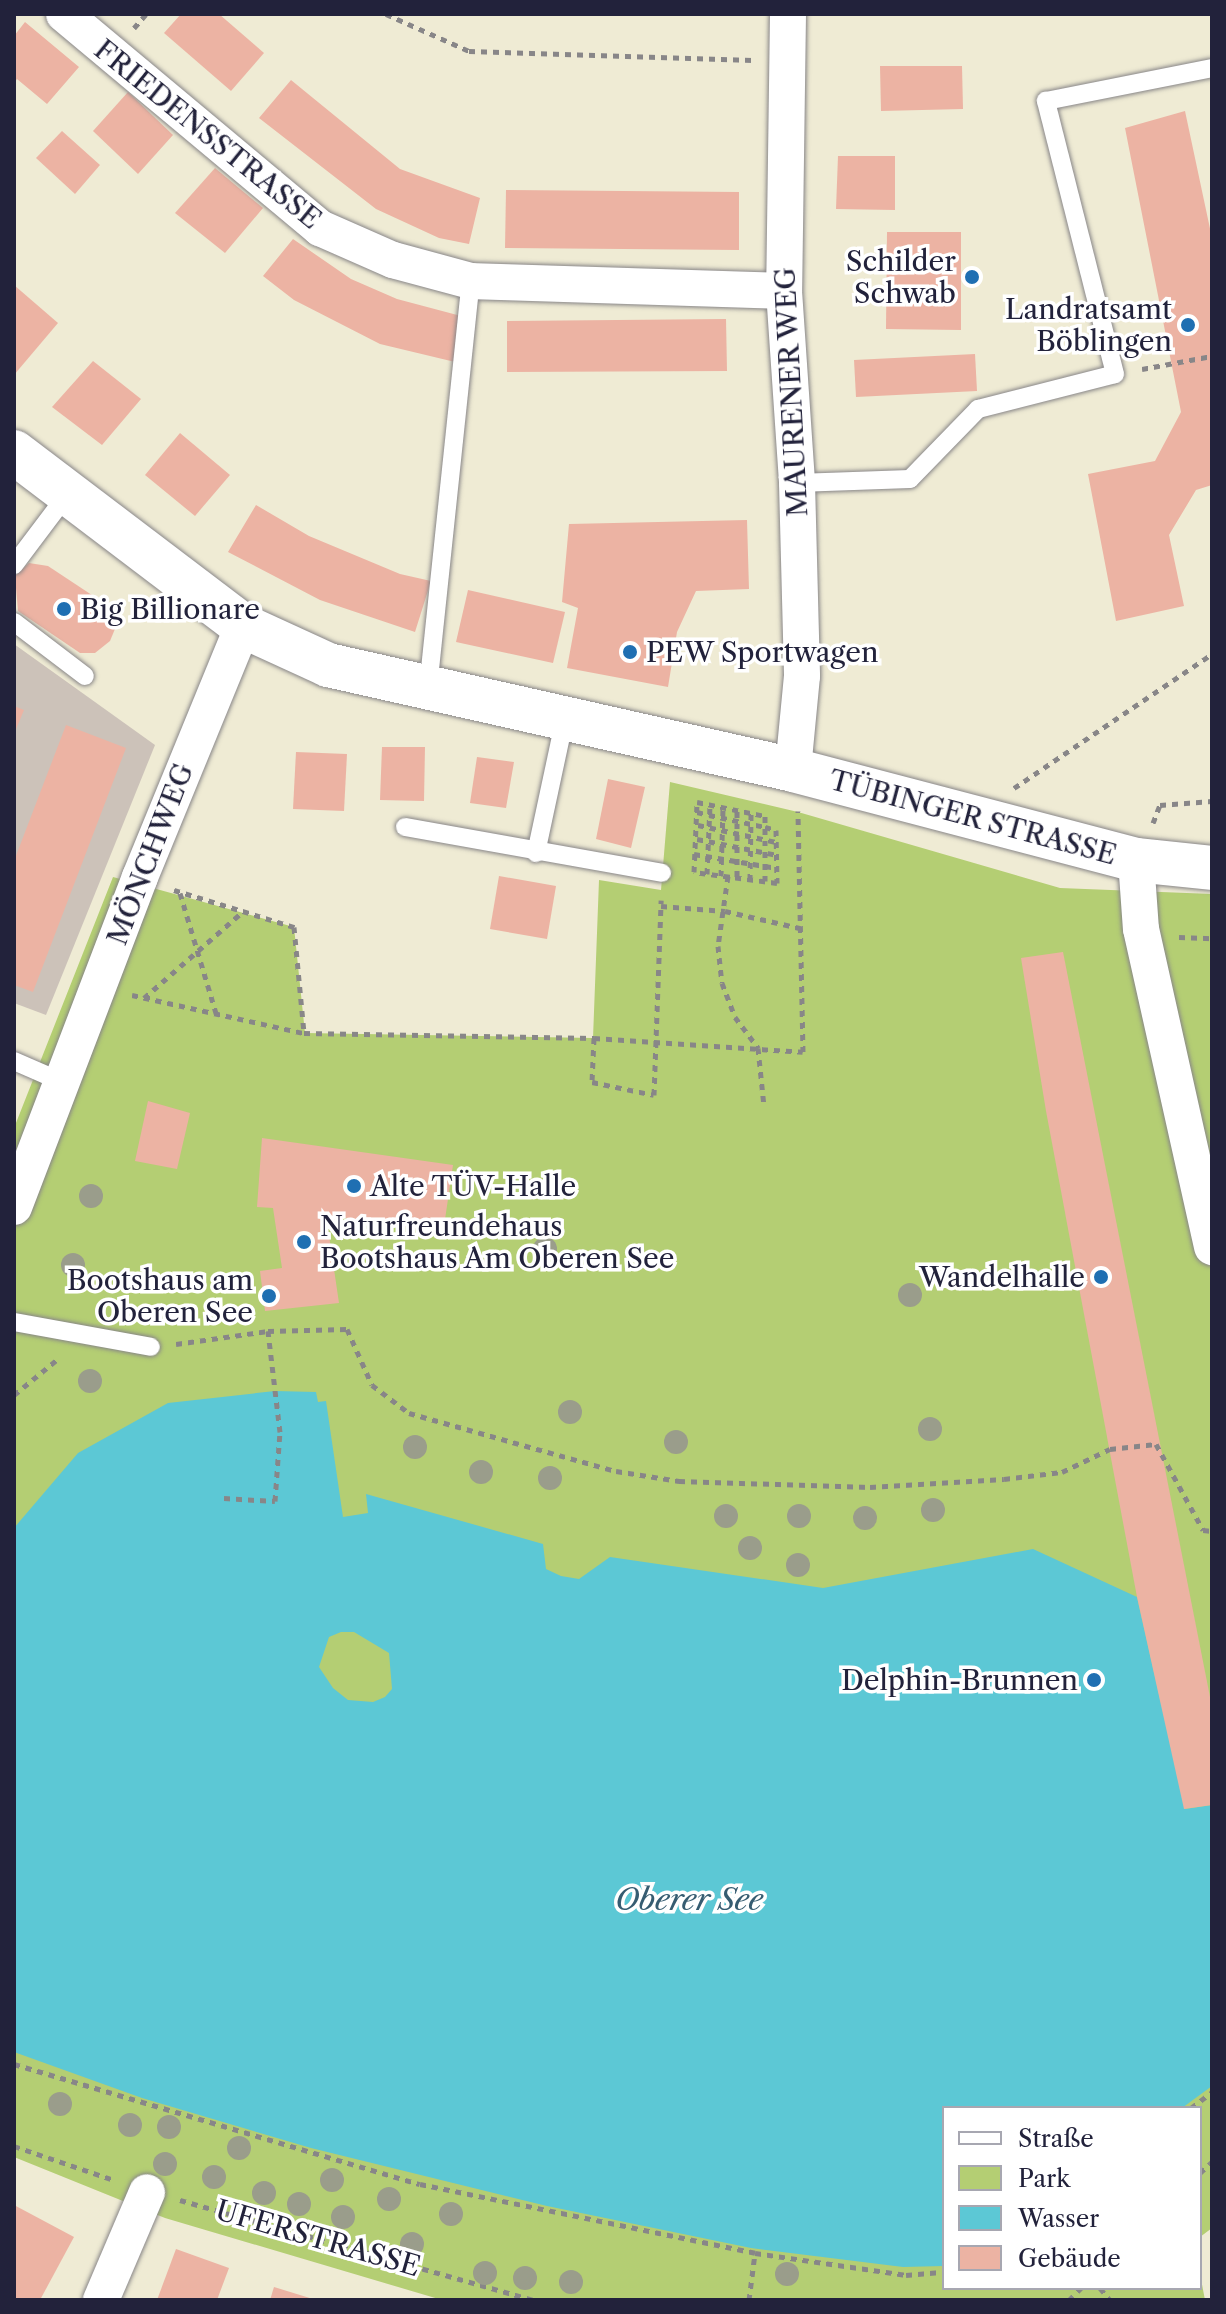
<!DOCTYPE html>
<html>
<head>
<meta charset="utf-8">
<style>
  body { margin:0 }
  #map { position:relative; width:1226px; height:2314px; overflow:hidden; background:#efebd4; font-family:"Libre Caslon Text",serif }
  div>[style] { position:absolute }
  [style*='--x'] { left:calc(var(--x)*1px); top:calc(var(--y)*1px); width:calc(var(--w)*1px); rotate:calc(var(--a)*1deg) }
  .industrial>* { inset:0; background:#ccc2b9 }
  .green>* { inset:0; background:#b4ce73 }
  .water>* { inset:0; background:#5cc8d5 }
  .building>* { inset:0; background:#ecb3a3 }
  .path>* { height:5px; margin-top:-2.5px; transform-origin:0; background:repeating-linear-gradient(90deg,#888688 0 6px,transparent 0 12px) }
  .roads { filter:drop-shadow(0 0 2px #888688) drop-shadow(0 0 2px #888688) }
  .lane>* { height:18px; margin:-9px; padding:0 9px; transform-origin:9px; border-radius:9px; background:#fff }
  .street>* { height:36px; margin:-18px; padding:0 18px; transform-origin:18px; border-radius:18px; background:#fff }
  .secondary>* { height:44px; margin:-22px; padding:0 22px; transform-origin:22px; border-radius:22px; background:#fff }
  .trees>* { width:24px; height:24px; margin:-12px; border-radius:50%; background:#9a9d8b }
  .dots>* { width:22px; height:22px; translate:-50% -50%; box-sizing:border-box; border:4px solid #fff; border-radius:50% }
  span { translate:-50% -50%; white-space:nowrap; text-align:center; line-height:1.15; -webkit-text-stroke:7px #fff; paint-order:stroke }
  .street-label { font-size:28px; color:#22223b }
  .poi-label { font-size:28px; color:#22223b }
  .right { translate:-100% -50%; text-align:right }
  .left { translate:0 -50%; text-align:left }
  .water-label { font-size:30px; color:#365c71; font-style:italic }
  .frame { position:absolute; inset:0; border:16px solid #22223b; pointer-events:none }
  .legend { position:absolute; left:942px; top:2106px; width:260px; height:184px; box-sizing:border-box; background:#fff; border:2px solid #a7a7b1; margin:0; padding:10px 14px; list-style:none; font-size:24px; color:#22223b }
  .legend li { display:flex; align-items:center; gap:16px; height:40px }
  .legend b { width:40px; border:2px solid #a7a7b1 }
</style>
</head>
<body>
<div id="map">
  <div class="industrial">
    <i style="clip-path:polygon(14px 644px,155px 745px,46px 1015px,14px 1003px)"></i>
  </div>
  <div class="green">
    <i style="clip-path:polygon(670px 782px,798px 812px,1060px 888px,1212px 894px,1212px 2228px,1200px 2237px,1200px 2108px,944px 2108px,944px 2288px,1200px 2288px,1200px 2274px,1205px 2300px,442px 2300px,165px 2218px,14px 2157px,14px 1128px,113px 877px,294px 927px,305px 1033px,593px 1038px,599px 880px,661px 890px)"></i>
  </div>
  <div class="water">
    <i style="clip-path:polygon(evenodd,275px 1391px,316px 1392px,318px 1402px,326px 1401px,343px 1517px,368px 1513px,366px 1494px,543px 1544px,546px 1569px,561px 1576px,579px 1579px,610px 1557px,823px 1588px,1033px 1549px,1137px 1597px,1185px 1809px,1212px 1805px,1212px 2086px,1182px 2108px,944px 2108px,944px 2266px,903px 2267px,751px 2248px,547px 2206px,311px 2148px,142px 2098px,14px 2052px,14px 1528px,78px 1453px,168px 1403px,275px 1391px,341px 1632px,354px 1632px,389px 1653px,392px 1689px,385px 1697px,373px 1702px,348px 1700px,333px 1688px,319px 1667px,329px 1637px,341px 1632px)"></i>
  </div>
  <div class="building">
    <i style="clip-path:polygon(181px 14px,219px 14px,264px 53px,231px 91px,164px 33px)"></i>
    <i style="clip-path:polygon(25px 22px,79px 67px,47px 104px,17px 79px,14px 83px,14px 36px)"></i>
    <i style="clip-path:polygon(880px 66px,962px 66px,963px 109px,881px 111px)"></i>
    <i style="clip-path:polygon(291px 80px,400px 169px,480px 198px,469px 244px,439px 238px,376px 209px,259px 118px)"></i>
    <i style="clip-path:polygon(128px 92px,173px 135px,138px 174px,93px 131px)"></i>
    <i style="clip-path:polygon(1185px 111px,1212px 238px,1212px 485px,1196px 490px,1169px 535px,1184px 606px,1116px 621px,1088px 474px,1155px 461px,1181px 412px,1125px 128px)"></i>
    <i style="clip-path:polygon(62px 131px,100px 165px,75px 194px,36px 158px)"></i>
    <i style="clip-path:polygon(838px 156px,895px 156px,895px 210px,836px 209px)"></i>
    <i style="clip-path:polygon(215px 168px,263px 208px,225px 253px,175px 213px)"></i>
    <i style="clip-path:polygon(506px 190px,739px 192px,739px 250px,505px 248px)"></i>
    <i style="clip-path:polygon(887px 232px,961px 232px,961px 330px,886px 329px)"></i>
    <i style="clip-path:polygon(293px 239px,351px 279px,397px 299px,461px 316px,455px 362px,380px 344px,294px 300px,263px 276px)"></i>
    <i style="clip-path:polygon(14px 285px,58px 323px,14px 375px)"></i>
    <i style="clip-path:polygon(726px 319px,727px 371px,507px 372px,507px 321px)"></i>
    <i style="clip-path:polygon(975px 354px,977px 391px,856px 397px,854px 360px)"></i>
    <i style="clip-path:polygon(93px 361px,141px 399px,102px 445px,52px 407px)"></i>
    <i style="clip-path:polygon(180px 433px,230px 475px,195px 516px,145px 475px)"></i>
    <i style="clip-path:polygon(256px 505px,309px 536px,400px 574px,431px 581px,415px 632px,320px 600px,228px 552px)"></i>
    <i style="clip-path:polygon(747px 520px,749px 589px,696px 591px,677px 632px,668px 687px,567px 668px,578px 608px,562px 602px,569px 524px)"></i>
    <i style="clip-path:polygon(29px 563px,48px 566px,110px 607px,117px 624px,110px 641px,95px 653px,80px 653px,18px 611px,15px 576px)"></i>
    <i style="clip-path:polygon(468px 590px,565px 612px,553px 663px,456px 642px)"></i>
    <i style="clip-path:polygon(14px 706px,24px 710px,14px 734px)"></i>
    <i style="clip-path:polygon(66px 725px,126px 748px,33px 992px,14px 985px,14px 861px)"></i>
    <i style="clip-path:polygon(382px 747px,425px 747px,424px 801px,380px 800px)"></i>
    <i style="clip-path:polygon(296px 752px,347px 754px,344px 811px,293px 809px)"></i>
    <i style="clip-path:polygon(477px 757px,514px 762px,506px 808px,470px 803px)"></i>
    <i style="clip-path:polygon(608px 779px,645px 787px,631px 848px,596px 839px)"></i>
    <i style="clip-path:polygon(499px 876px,556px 886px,547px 939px,490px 929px)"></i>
    <i style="clip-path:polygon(1063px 952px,1212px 1707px,1212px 1805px,1184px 1809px,1137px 1597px,1046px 1111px,1021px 958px)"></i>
    <i style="clip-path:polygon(148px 1101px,190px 1113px,177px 1169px,135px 1161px)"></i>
    <i style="clip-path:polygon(262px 1138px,453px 1165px,443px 1233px,326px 1215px,339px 1303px,265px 1311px,260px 1271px,282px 1268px,273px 1208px,257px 1207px)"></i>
    <i style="clip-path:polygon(14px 2205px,74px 2237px,40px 2300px,14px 2300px)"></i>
    <i style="clip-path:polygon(176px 2249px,229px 2268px,217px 2300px,157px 2300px)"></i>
    <i style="clip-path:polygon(274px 2287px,313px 2299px,313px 2300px,270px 2300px)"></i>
  </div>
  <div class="path">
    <i style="--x:386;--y:14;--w:91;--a:24"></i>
    <i style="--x:469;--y:51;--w:284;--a:1.8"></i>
    <i style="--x:134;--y:28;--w:18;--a:-49"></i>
    <i style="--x:1142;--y:369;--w:71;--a:-10.5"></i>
    <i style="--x:1014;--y:788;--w:239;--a:-34.1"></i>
    <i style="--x:697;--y:812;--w:12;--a:14"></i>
    <i style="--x:709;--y:815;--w:57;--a:12.1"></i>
    <i style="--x:765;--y:827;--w:11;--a:15"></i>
    <i style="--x:776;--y:830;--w:53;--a:88.9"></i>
    <i style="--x:777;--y:883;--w:84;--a:-172.5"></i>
    <i style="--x:694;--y:872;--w:70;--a:-87.5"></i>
    <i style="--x:697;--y:802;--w:69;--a:11.6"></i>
    <i style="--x:765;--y:816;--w:65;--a:90"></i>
    <i style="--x:1153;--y:823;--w:19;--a:-69"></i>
    <i style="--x:1160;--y:805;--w:52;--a:-4.4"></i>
    <i style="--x:698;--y:825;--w:80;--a:12.3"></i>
    <i style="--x:697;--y:839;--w:82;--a:11.3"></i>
    <i style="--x:694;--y:854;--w:84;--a:9.6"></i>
    <i style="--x:707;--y:874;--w:69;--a:-87.5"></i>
    <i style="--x:721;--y:876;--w:68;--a:-88.3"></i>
    <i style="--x:728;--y:876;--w:71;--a:98.1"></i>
    <i style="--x:718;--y:946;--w:37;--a:84"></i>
    <i style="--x:722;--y:983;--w:36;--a:69"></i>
    <i style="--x:735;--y:1017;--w:39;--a:53"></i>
    <i style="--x:758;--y:1048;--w:58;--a:84.1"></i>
    <i style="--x:737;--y:877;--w:67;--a:-90"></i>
    <i style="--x:750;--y:880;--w:67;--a:-89.1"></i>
    <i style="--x:174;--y:890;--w:126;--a:17.1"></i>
    <i style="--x:294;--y:927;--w:106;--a:84.6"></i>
    <i style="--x:180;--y:893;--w:128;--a:73.3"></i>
    <i style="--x:661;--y:906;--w:64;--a:4.5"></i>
    <i style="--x:725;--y:911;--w:81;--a:12.8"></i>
    <i style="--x:1179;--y:937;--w:33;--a:2"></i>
    <i style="--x:132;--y:995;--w:176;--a:12.5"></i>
    <i style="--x:304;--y:1033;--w:290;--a:1"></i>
    <i style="--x:594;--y:1038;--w:209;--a:3.8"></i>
    <i style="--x:803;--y:1052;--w:241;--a:-91.2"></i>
    <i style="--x:144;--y:998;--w:129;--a:-41.2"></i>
    <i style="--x:594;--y:1038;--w:44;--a:92.6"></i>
    <i style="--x:592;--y:1082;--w:63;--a:11.8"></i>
    <i style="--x:654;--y:1095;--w:195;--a:-87.9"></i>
    <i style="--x:176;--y:1344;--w:93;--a:-8"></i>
    <i style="--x:268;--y:1331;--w:79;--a:-1.5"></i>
    <i style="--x:347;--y:1329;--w:61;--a:65.9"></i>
    <i style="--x:372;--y:1385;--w:46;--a:37.1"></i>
    <i style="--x:409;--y:1413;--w:215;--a:15.7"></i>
    <i style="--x:616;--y:1471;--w:64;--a:9"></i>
    <i style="--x:679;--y:1481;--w:191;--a:1.8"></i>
    <i style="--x:870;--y:1487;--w:134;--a:-3.4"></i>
    <i style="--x:1004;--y:1479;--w:58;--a:-6.9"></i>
    <i style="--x:1062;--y:1472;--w:53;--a:-25.6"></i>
    <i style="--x:1110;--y:1449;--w:46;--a:-6.2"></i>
    <i style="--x:1156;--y:1444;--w:98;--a:61.3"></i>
    <i style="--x:1203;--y:1530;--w:9;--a:6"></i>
    <i style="--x:14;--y:1395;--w:58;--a:-39.4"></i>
    <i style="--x:224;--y:1498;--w:51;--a:3.4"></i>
    <i style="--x:275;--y:1501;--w:69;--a:-85.9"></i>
    <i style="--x:280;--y:1432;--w:102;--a:-96.8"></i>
    <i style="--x:14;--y:2064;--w:423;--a:16.5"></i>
    <i style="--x:420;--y:2184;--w:342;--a:11.6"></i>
    <i style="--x:755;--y:2253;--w:153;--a:8.3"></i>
    <i style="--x:906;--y:2275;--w:38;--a:-5"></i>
    <i style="--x:1191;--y:2108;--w:26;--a:-37"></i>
    <i style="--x:14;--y:2146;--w:106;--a:18.8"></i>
    <i style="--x:1200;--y:2173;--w:16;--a:-43"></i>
    <i style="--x:180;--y:2200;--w:368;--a:15.8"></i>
    <i style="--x:1100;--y:2288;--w:16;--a:50"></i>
    <i style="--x:749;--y:2300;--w:47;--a:-82.7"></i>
    <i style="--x:1069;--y:2300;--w:17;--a:-45"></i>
  </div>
  <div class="roads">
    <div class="lane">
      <i style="--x:797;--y:483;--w:113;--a:-2"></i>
      <i style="--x:910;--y:479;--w:98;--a:-45.8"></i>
      <i style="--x:978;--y:409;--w:141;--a:-14.3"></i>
      <i style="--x:1115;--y:374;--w:282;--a:-104.2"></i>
      <i style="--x:1046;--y:101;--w:169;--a:-11.2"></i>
      <i style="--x:14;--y:565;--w:86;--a:-53"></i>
      <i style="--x:14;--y:622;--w:89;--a:37.3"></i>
      <i style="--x:428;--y:688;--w:409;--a:-84"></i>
      <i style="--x:405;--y:827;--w:261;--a:10.1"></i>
      <i style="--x:536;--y:853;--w:134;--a:-77.9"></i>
      <i style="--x:14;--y:1061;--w:52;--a:23.6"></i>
      <i style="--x:14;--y:1322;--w:139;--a:10.3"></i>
    </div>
    <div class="street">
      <i style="--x:64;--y:14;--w:334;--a:39.9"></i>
      <i style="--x:320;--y:228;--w:80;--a:23.7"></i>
      <i style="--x:393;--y:260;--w:81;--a:15.1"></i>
      <i style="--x:471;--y:281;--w:313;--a:1.8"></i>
      <i style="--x:788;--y:14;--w:277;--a:90.8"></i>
      <i style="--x:784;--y:291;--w:192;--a:86.1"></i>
      <i style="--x:797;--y:483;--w:193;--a:88.5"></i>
      <i style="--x:802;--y:676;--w:94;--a:95.5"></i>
      <i style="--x:1136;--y:860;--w:69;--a:85.9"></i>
      <i style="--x:1141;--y:929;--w:326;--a:77.4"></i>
      <i style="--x:14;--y:1207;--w:353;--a:-69.1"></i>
      <i style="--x:140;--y:877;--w:271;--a:-67.7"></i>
      <i style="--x:101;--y:2300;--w:117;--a:-66.9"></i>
    </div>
    <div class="secondary">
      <i style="--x:14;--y:452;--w:288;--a:37.2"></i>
      <i style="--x:243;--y:626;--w:94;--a:24.6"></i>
      <i style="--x:328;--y:665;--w:477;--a:12.7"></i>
      <i style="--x:793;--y:770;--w:355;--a:14.7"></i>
      <i style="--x:1136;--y:860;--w:76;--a:6"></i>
    </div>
  </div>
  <div class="trees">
    <i style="left:91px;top:1196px"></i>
    <i style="left:545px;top:1249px"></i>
    <i style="left:73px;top:1265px"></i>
    <i style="left:910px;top:1295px"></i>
    <i style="left:90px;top:1381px"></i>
    <i style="left:570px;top:1412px"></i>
    <i style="left:930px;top:1429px"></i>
    <i style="left:676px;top:1442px"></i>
    <i style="left:415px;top:1447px"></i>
    <i style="left:481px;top:1472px"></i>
    <i style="left:550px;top:1478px"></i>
    <i style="left:933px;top:1510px"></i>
    <i style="left:726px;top:1516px"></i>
    <i style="left:799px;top:1516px"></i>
    <i style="left:865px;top:1518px"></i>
    <i style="left:750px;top:1548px"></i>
    <i style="left:798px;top:1565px"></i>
    <i style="left:60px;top:2104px"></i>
    <i style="left:130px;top:2125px"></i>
    <i style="left:169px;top:2127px"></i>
    <i style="left:239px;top:2148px"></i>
    <i style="left:165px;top:2164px"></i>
    <i style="left:214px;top:2177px"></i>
    <i style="left:332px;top:2180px"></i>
    <i style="left:264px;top:2193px"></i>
    <i style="left:389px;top:2199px"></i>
    <i style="left:299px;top:2204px"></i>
    <i style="left:451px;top:2214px"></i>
    <i style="left:343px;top:2217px"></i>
    <i style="left:412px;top:2244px"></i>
    <i style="left:485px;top:2273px"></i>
    <i style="left:787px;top:2274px"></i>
    <i style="left:525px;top:2278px"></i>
    <i style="left:571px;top:2282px"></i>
  </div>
  <div class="dots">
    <i style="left:972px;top:277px;background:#1f6fb2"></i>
    <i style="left:1188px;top:325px;background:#1f6fb2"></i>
    <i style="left:64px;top:609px;background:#1f6fb2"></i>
    <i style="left:630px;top:652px;background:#1f6fb2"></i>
    <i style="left:354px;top:1186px;background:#1f6fb2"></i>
    <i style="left:304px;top:1242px;background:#1f6fb2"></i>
    <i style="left:1101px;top:1277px;background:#1f6fb2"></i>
    <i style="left:269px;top:1296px;background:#1f6fb2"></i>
    <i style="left:1094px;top:1680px;background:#1f6fb2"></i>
  </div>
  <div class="street-label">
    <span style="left:208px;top:134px;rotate:39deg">FRIEDENSSTRASSE</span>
    <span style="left:791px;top:392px;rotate:-93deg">MAURENER WEG</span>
    <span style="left:973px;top:817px;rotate:15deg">TÜBINGER STRASSE</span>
    <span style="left:150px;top:854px;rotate:-69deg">MÖNCHWEG</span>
    <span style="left:318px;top:2238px;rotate:16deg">UFERSTRASSE</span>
  </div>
  <div class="poi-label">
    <span class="right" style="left:956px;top:277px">Schilder<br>Schwab</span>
    <span class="right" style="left:1172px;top:325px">Landratsamt<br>Böblingen</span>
    <span class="left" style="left:80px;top:609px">Big Billionare</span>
    <span class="left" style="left:646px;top:652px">PEW Sportwagen</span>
    <span class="left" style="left:370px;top:1186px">Alte TÜV-Halle</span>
    <span class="left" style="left:320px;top:1242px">Naturfreundehaus<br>Bootshaus Am Oberen See</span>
    <span class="right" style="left:1085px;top:1277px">Wandelhalle</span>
    <span class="right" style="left:253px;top:1296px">Bootshaus am<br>Oberen See</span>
    <span class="right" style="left:1078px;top:1680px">Delphin-Brunnen</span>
  </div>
  <div class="water-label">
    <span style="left:689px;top:1900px">Oberer See</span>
  </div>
  <div class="frame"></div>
  <ul class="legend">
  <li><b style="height:10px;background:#fff"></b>Straße</li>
  <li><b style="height:22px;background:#b4ce73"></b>Park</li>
  <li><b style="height:22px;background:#5cc8d5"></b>Wasser</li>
  <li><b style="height:22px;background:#ecb3a3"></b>Gebäude</li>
  </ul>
</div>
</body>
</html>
